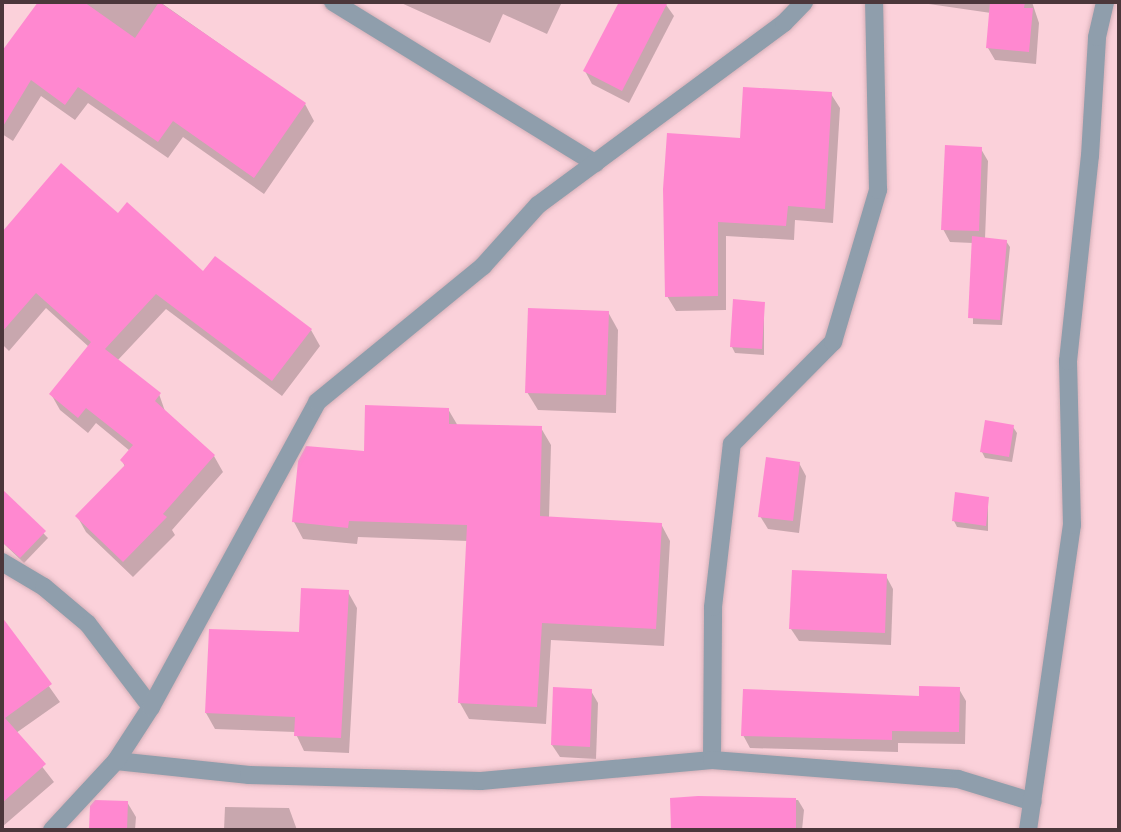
<!DOCTYPE html>
<html>
<head>
<meta charset="utf-8">
<style>
  body { margin:0 }
  #map { position:relative; width:1121px; height:832px; overflow:hidden; background:#fbd1da; font-family:"Libre Baskerville",serif }
  div>[style] { position:absolute }
  [style*='--x'] { left:calc(var(--x)*1px); top:calc(var(--y)*1px); width:calc(var(--w)*1px); rotate:calc(var(--a)*1deg) }
  .shadow>* { inset:0; background:#0003 }
  .building>* { inset:0; background:#ff88d0 }
  .roads { filter:drop-shadow(0 0 2px #d4afb7) drop-shadow(0 0 2px #d4afb7) }
  .street>* { height:18px; margin:-9px; padding:0 9px; transform-origin:9px; border-radius:9px; background:#8f9eac }
  span { translate:-50% -50%; white-space:nowrap; text-align:center; line-height:1.15; -webkit-text-stroke:6px #fae5e9; paint-order:stroke }
  .frame { position:absolute; inset:0; border:4px solid #4b373b; pointer-events:none }
</style>
</head>
<body>
<div id="map">
  <div class="shadow">
    <i style="clip-path:polygon(40px 2px,160px 2px,305px 104px,314px 121px,264px 194px,183px 137px,168px 158px,88px 103px,75px 120px,41px 96px,13px 141px,2px 134px,2px 54px)"></i>
    <i style="clip-path:polygon(399px 2px,562px 2px,547px 34px,503px 14px,490px 43px)"></i>
    <i style="clip-path:polygon(621px 2px,664px 2px,674px 16px,629px 103px,592px 84px,585px 71px)"></i>
    <i style="clip-path:polygon(915px 2px,1032px 2px,1039px 23px,1036px 64px,995px 60px,988px 48px,991px 13px)"></i>
    <i style="clip-path:polygon(831px 94px,840px 108px,833px 223px,795px 220px,794px 240px,726px 236px,726px 310px,676px 311px,667px 296px,741px 140px)"></i>
    <i style="clip-path:polygon(981px 149px,988px 161px,985px 239px,1006px 241px,1010px 247px,1002px 325px,973px 324px,973px 243px,950px 242px,943px 229px)"></i>
    <i style="clip-path:polygon(61px 166px,118px 215px,203px 274px,311px 330px,320px 346px,282px 396px,166px 309px,117px 361px,159px 394px,166px 414px,214px 456px,223px 472px,172px 530px,175px 535px,133px 577px,86px 532px,77px 516px,125px 467px,122px 460px,130px 451px,96px 423px,88px 433px,60px 410px,51px 394px,89px 347px,46px 308px,9px 351px,2px 344px,2px 234px)"></i>
    <i style="clip-path:polygon(764px 303px,764px 355px,735px 353px,732px 347px)"></i>
    <i style="clip-path:polygon(608px 312px,618px 330px,616px 413px,538px 410px,527px 392px)"></i>
    <i style="clip-path:polygon(448px 409px,458px 426px,541px 428px,551px 445px,549px 518px,661px 524px,670px 541px,664px 646px,551px 640px,546px 724px,469px 719px,460px 703px,468px 541px,358px 537px,357px 544px,303px 539px,294px 522px,365px 453px)"></i>
    <i style="clip-path:polygon(1013px 427px,1017px 433px,1012px 462px,985px 458px,982px 452px)"></i>
    <i style="clip-path:polygon(799px 463px,806px 476px,799px 533px,768px 529px,760px 516px)"></i>
    <i style="clip-path:polygon(988px 498px,988px 531px,957px 527px,954px 521px)"></i>
    <i style="clip-path:polygon(15px 504px,48px 538px,24px 563px,2px 542px,2px 517px)"></i>
    <i style="clip-path:polygon(886px 576px,893px 589px,891px 645px,799px 641px,791px 629px)"></i>
    <i style="clip-path:polygon(348px 592px,357px 608px,349px 753px,304px 751px,295px 732px,215px 729px,206px 713px)"></i>
    <i style="clip-path:polygon(12px 634px,60px 702px,16px 733px,54px 782px,2px 827px,2px 641px)"></i>
    <i style="clip-path:polygon(959px 689px,966px 701px,965px 744px,898px 743px,898px 752px,750px 748px,743px 735px)"></i>
    <i style="clip-path:polygon(591px 691px,598px 703px,596px 759px,560px 757px,552px 745px)"></i>
    <i style="clip-path:polygon(672px 799px,798px 800px,804px 810px,802px 830px,674px 830px)"></i>
    <i style="clip-path:polygon(127px 802px,136px 817px,135px 830px,91px 830px,92px 807px)"></i>
    <i style="clip-path:polygon(225px 807px,289px 808px,297px 830px,224px 830px)"></i>
  </div>
  <div class="building">
    <i style="clip-path:polygon(38px 2px,84px 2px,135px 38px,159px 2px,306px 103px,254px 178px,173px 121px,158px 142px,78px 87px,65px 105px,31px 80px,2px 128px,2px 51px)"></i>
    <i style="clip-path:polygon(619px 2px,668px 2px,622px 91px,583px 71px)"></i>
    <i style="clip-path:polygon(990px 2px,1025px 2px,1024px 8px,1033px 8px,1029px 52px,986px 48px)"></i>
    <i style="clip-path:polygon(743px 87px,832px 92px,825px 209px,788px 206px,786px 226px,718px 222px,718px 296px,665px 297px,663px 189px,667px 133px,740px 138px)"></i>
    <i style="clip-path:polygon(945px 145px,982px 147px,979px 231px,941px 230px)"></i>
    <i style="clip-path:polygon(61px 163px,118px 213px,127px 202px,203px 271px,215px 256px,312px 329px,272px 381px,156px 294px,105px 349px,161px 393px,155px 401px,215px 455px,163px 514px,167px 517px,123px 562px,75px 516px,125px 465px,120px 460px,133px 445px,86px 408px,78px 418px,49px 394px,91px 342px,36px 293px,2px 332px,2px 232px)"></i>
    <i style="clip-path:polygon(972px 236px,1007px 240px,1000px 320px,968px 318px)"></i>
    <i style="clip-path:polygon(733px 299px,765px 302px,762px 349px,730px 347px)"></i>
    <i style="clip-path:polygon(528px 308px,609px 311px,606px 395px,525px 393px)"></i>
    <i style="clip-path:polygon(365px 405px,449px 408px,449px 424px,542px 426px,540px 516px,662px 523px,656px 629px,542px 623px,537px 707px,458px 703px,467px 525px,349px 521px,348px 528px,292px 522px,298px 461px,306px 446px,364px 451px)"></i>
    <i style="clip-path:polygon(985px 420px,1014px 425px,1009px 457px,980px 452px)"></i>
    <i style="clip-path:polygon(766px 457px,800px 462px,793px 521px,758px 517px)"></i>
    <i style="clip-path:polygon(2px 489px,46px 531px,20px 558px,2px 542px)"></i>
    <i style="clip-path:polygon(955px 492px,989px 497px,986px 526px,952px 521px)"></i>
    <i style="clip-path:polygon(792px 570px,887px 574px,885px 633px,789px 629px)"></i>
    <i style="clip-path:polygon(301px 588px,349px 590px,341px 738px,294px 736px,295px 717px,205px 713px,209px 629px,299px 632px)"></i>
    <i style="clip-path:polygon(2px 617px,52px 684px,5px 718px,46px 764px,2px 803px)"></i>
    <i style="clip-path:polygon(919px 686px,960px 687px,959px 732px,892px 731px,892px 740px,741px 736px,743px 689px,919px 696px)"></i>
    <i style="clip-path:polygon(553px 687px,592px 689px,590px 747px,551px 745px)"></i>
    <i style="clip-path:polygon(698px 796px,796px 798px,796px 830px,671px 830px,670px 798px)"></i>
    <i style="clip-path:polygon(95px 800px,128px 801px,127px 830px,89px 830px,90px 806px)"></i>
  </div>
  <div class="roads">
    <div class="street">
      <i style="--x:333;--y:2;--w:308;--a:31.6"></i>
      <i style="--x:2;--y:562;--w:49;--a:30.8"></i>
      <i style="--x:44;--y:587;--w:57;--a:40.1"></i>
      <i style="--x:88;--y:624;--w:104;--a:52.8"></i>
      <i style="--x:712;--y:760;--w:153;--a:-89.6"></i>
      <i style="--x:713;--y:607;--w:164;--a:-83.4"></i>
      <i style="--x:732;--y:444;--w:144;--a:-45.3"></i>
      <i style="--x:833;--y:342;--w:159;--a:-73.5"></i>
      <i style="--x:878;--y:190;--w:188;--a:-91.2"></i>
      <i style="--x:116;--y:761;--w:134;--a:6"></i>
      <i style="--x:249;--y:775;--w:232;--a:1.5"></i>
      <i style="--x:481;--y:781;--w:232;--a:-5.2"></i>
      <i style="--x:712;--y:760;--w:247;--a:4.4"></i>
      <i style="--x:958;--y:779;--w:78;--a:17"></i>
      <i style="--x:52;--y:830;--w:94;--a:-47.2"></i>
      <i style="--x:116;--y:761;--w:64;--a:-57.1"></i>
      <i style="--x:151;--y:707;--w:347;--a:-61.4"></i>
      <i style="--x:317;--y:402;--w:215;--a:-39.3"></i>
      <i style="--x:483;--y:266;--w:82;--a:-48"></i>
      <i style="--x:538;--y:205;--w:306;--a:-36.5"></i>
      <i style="--x:784;--y:23;--w:29;--a:-46"></i>
      <i style="--x:1028;--y:830;--w:308;--a:-81.8"></i>
      <i style="--x:1072;--y:525;--w:164;--a:-91.4"></i>
      <i style="--x:1068;--y:361;--w:206;--a:-83.9"></i>
      <i style="--x:1090;--y:156;--w:119;--a:-86.6"></i>
      <i style="--x:1097;--y:37;--w:36;--a:-77"></i>
    </div>
  </div>
  <div class="frame"></div>
</div>
</body>
</html>
